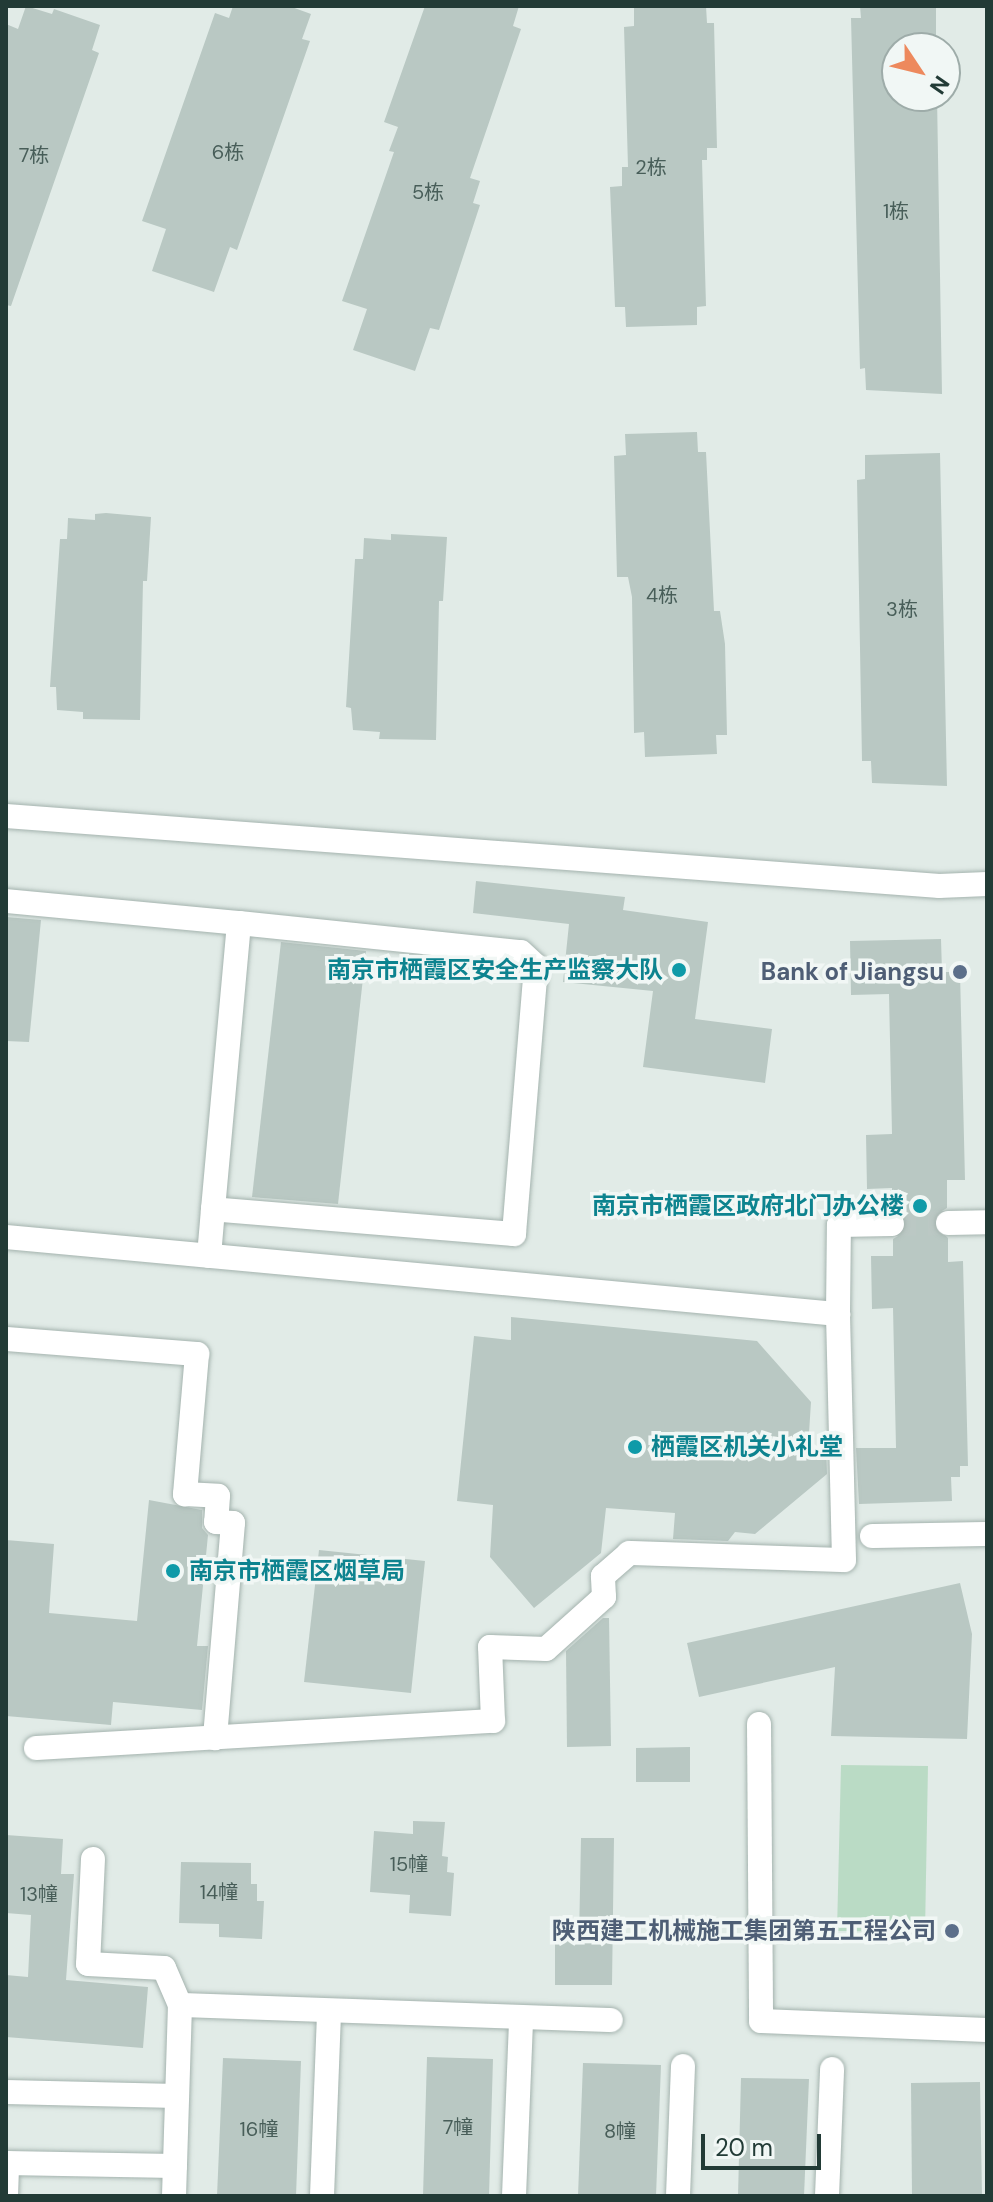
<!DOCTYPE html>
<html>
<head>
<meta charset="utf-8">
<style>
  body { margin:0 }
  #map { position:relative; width:993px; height:2202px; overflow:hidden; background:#e1ebe7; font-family:"DM Sans","Noto Sans SC",sans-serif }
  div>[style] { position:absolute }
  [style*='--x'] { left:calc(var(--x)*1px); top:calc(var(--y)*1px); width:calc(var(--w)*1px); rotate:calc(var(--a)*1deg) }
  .green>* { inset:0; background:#badbc5 }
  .building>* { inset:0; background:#b9c8c3 }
  .minor-tunnel>* { height:24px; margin-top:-12px; transform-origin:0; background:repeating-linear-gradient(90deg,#bbc8c4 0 24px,transparent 0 36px) }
  .roads { filter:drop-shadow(0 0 2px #a4b3ae) drop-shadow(0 0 2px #a4b3ae) }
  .minor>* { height:24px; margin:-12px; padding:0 12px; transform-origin:12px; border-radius:12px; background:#fff }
  .dots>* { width:22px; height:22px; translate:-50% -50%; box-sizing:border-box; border:4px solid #f1f7f5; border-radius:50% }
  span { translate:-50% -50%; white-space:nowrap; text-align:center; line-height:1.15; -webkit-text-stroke:7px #f1f7f5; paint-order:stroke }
  .number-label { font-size:20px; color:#485e59 }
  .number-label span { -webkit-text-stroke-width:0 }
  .culture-label { font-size:24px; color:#0d838f; font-weight:700 }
  .right { translate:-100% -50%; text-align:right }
  .left { translate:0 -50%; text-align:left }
  .service-label { font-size:24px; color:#4e5e75; font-weight:700 }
  .frame { position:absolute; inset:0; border:8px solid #223b36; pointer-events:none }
  .north { position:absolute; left:881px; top:32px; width:80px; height:80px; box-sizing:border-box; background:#f1f7f5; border:2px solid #9eaca9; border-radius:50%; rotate:125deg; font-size:22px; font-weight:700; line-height:32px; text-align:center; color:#223b36 }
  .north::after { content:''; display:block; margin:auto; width:28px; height:36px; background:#ed895d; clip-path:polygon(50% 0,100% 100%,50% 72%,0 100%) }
  .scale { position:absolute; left:701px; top:2134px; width:120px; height:36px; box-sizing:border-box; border:4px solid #223b36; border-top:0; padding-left:10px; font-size:24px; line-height:28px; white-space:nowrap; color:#223b36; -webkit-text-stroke:6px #f1f7f5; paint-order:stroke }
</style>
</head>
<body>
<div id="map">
  <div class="green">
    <i style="clip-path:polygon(841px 1765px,928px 1766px,925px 1932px,837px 1931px)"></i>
  </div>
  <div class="building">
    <i style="clip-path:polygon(26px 6px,52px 14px,54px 9px,100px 25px,92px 50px,99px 53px,11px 306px,6px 305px,6px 24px,18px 29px)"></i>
    <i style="clip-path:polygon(233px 6px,289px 6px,311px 14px,302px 39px,310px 41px,237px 250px,230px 247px,214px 292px,152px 271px,166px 229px,142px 221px,215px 13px,229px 18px)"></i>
    <i style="clip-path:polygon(425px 6px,519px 6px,513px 26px,521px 29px,470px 178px,480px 181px,473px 203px,480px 205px,439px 330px,430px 328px,415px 371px,353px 350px,367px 309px,342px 301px,394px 152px,389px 151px,398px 127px,384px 122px)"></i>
    <i style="clip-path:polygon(706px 6px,707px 23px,714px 23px,717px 148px,707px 148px,707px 160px,702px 160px,706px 306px,697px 307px,697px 325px,626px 327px,625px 307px,615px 307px,610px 187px,622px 186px,622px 167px,628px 167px,624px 27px,634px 26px,634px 7px)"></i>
    <i style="clip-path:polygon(860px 6px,936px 6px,936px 48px,897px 48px,897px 96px,937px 96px,942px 394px,866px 390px,865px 368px,860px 369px,851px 18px,861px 18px)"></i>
    <i style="clip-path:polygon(697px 432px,698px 452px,706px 452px,714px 611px,720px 611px,725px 644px,727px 735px,716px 735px,717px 754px,645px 757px,644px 732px,634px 733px,632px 597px,628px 577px,617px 577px,614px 456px,626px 455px,625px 434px)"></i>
    <i style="clip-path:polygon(940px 453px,947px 786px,872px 783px,871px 761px,862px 761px,857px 480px,865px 479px,865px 455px)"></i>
    <i style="clip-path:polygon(106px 513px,151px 517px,147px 581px,143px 581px,140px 720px,83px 719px,83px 712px,57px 710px,56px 687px,50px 687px,60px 539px,67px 539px,68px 518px,95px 520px,95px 514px)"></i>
    <i style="clip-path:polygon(391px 534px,447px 537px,443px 601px,439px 601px,436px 740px,379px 739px,380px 732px,353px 730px,351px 708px,346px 707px,355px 559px,363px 559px,364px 538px,391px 540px)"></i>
    <i style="clip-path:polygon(476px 881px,625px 897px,623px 910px,708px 922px,695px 1019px,772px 1029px,765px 1083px,643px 1067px,653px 991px,563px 982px,569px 924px,473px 913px)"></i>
    <i style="clip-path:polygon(6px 917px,41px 920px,29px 1042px,6px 1041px)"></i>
    <i style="clip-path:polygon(941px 939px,942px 972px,960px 972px,965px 1180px,947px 1180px,947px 1208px,935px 1215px,933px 1224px,948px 1238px,948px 1262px,963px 1261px,968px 1466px,960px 1466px,960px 1477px,951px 1477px,952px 1501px,859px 1504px,856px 1448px,896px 1448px,893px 1308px,872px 1309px,871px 1256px,893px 1256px,893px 1239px,905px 1232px,907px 1223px,892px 1209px,892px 1188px,867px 1189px,866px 1135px,892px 1134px,889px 994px,851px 995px,850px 941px)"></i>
    <i style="clip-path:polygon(281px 942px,366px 951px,338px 1204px,252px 1197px)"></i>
    <i style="clip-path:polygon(511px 1317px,757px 1341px,811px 1402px,808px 1449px,826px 1449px,827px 1474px,755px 1534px,735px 1532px,728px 1541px,673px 1539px,675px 1513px,606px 1508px,601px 1553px,534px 1608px,490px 1557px,493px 1505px,457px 1501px,474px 1336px,511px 1340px)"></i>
    <i style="clip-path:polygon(149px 1500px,202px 1510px,202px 1528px,208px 1535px,197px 1646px,208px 1646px,202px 1710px,113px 1702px,111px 1725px,6px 1716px,6px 1540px,54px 1544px,49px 1613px,137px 1621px)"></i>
    <i style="clip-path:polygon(319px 1550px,425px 1561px,411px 1693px,304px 1682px)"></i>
    <i style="clip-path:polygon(960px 1583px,972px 1634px,967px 1739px,831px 1736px,835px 1667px,699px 1697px,687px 1643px)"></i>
    <i style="clip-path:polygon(603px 1618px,609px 1618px,611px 1746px,567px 1747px,566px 1651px)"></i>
    <i style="clip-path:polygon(690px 1747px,690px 1782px,636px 1782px,636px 1748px)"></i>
    <i style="clip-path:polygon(413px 1821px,445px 1822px,442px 1856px,448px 1857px,447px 1872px,454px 1873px,451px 1916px,409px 1913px,410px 1895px,370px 1892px,374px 1831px,413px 1834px)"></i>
    <i style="clip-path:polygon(6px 1835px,63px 1839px,61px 1874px,74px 1874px,66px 1980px,148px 1987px,143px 2048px,6px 2037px,6px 1975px,28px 1977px,31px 1915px,6px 1913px)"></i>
    <i style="clip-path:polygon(581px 1838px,614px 1838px,612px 1985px,555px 1985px,555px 1939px,579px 1939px)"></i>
    <i style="clip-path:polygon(181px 1862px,251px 1863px,251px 1884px,257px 1884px,257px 1901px,264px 1901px,262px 1939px,219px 1937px,219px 1924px,179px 1923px)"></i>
    <i style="clip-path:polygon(427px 2057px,493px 2059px,489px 2196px,423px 2196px)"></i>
    <i style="clip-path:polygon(223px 2058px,301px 2061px,296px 2196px,217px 2196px)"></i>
    <i style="clip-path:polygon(583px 2063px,661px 2065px,656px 2196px,578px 2196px)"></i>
    <i style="clip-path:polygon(741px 2078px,809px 2079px,804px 2196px,738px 2196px)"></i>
    <i style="clip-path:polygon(980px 2082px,982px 2196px,912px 2196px,911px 2083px)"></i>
  </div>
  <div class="minor-tunnel">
    <i style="--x:892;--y:1224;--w:56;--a:-1"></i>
  </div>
  <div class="roads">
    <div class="minor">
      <i style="--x:6;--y:816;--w:936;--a:4.29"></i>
      <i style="--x:939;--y:886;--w:48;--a:-2.4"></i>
      <i style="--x:6;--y:901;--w:234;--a:5.4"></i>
      <i style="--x:948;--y:1223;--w:39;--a:-1"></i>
      <i style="--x:6;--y:1237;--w:836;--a:5.29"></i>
      <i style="--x:838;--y:1314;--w:89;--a:-89.4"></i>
      <i style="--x:839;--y:1225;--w:53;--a:-1.1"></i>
      <i style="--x:209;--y:1256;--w:47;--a:-85.1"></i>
      <i style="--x:213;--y:1209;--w:287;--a:-84.8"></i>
      <i style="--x:239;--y:923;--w:283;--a:5.9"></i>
      <i style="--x:521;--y:952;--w:21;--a:43"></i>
      <i style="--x:536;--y:966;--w:269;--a:94.7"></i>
      <i style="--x:514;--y:1234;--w:302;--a:-175.3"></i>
      <i style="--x:6;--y:1339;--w:192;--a:4.5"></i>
      <i style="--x:197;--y:1354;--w:141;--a:94.9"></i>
      <i style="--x:185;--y:1494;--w:33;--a:3"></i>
      <i style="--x:218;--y:1496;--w:26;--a:94"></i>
      <i style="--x:216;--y:1522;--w:17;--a:3"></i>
      <i style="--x:233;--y:1523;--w:216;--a:94.8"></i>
      <i style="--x:872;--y:1536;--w:115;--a:-1"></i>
      <i style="--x:759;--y:1724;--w:297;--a:89.6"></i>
      <i style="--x:761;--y:2021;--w:226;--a:2.3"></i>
      <i style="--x:36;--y:1748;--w:458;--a:-3.4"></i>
      <i style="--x:493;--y:1721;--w:74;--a:-92.3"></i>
      <i style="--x:490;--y:1647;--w:56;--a:2"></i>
      <i style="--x:546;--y:1649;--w:78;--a:-41.9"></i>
      <i style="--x:604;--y:1597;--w:21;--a:-93"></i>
      <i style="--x:603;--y:1576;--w:35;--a:-41"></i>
      <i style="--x:629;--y:1553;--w:215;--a:1.9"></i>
      <i style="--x:844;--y:1560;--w:246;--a:-91.4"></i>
      <i style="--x:93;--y:1859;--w:105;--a:92.7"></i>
      <i style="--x:88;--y:1964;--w:76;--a:3"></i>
      <i style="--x:164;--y:1968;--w:40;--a:66.6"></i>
      <i style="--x:180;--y:2005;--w:191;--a:91.8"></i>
      <i style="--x:180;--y:2005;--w:431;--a:2"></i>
      <i style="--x:6;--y:2092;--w:171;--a:1.3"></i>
      <i style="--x:6;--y:2163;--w:169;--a:1"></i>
      <i style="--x:6;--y:2196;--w:33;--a:-88"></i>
      <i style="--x:322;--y:2196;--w:185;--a:-87.8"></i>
      <i style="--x:514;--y:2196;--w:178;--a:-87.7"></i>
      <i style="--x:678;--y:2196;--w:130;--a:-87.8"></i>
      <i style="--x:827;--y:2196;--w:127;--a:-87.7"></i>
    </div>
  </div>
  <div class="dots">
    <i style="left:679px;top:970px;background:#0f9aa8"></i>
    <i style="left:960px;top:972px;background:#5c6f8a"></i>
    <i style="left:920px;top:1206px;background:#0f9aa8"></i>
    <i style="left:635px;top:1447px;background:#0f9aa8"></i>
    <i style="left:173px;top:1571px;background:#0f9aa8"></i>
    <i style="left:952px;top:1931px;background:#5c6f8a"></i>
  </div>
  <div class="number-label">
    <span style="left:228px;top:152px">6栋</span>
    <span style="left:34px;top:155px">7栋</span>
    <span style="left:651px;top:167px">2栋</span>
    <span style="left:428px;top:192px">5栋</span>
    <span style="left:896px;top:211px">1栋</span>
    <span style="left:662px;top:595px">4栋</span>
    <span style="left:902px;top:609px">3栋</span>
    <span style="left:409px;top:1864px">15幢</span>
    <span style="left:219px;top:1892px">14幢</span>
    <span style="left:39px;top:1894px">13幢</span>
    <span style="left:458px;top:2127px">7幢</span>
    <span style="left:259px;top:2129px">16幢</span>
    <span style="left:620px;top:2131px">8幢</span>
  </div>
  <div class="culture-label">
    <span class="right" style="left:663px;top:970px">南京市栖霞区安全生产监察大队</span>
    <span class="right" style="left:904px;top:1206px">南京市栖霞区政府北门办公楼</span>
    <span class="left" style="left:651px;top:1447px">栖霞区机关小礼堂</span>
    <span class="left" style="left:189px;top:1571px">南京市栖霞区烟草局</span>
  </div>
  <div class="service-label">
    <span class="right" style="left:944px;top:972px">Bank of Jiangsu</span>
    <span class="right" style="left:936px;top:1931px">陕西建工机械施工集团第五工程公司</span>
  </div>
  <div class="frame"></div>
  <div class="north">N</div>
  <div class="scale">20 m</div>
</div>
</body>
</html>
